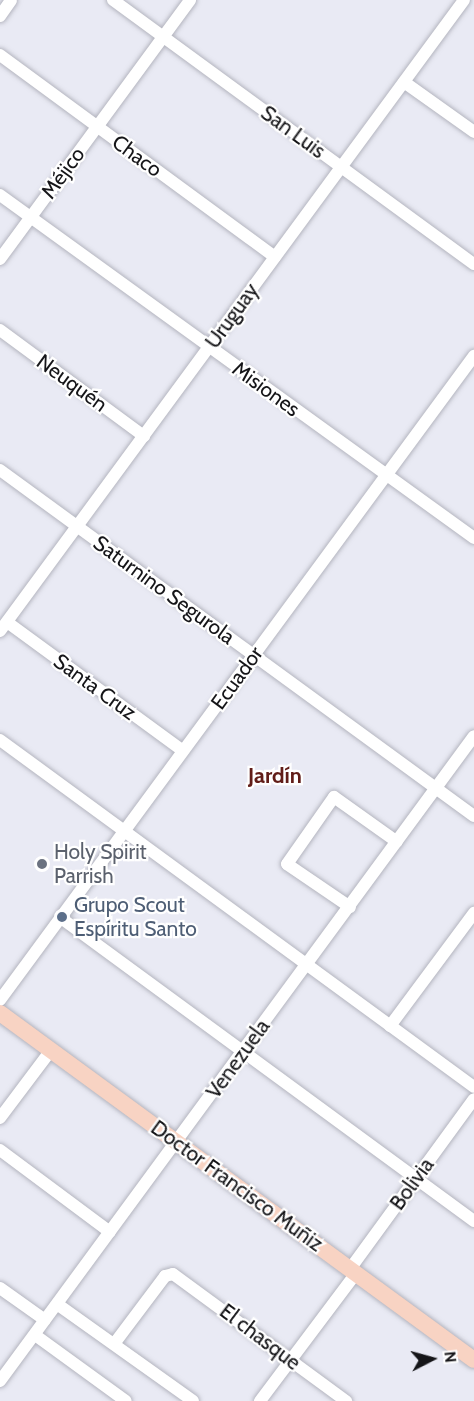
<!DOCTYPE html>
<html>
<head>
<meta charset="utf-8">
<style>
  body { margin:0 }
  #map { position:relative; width:474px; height:1401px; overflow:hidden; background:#e9eaf4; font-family:Cabin,sans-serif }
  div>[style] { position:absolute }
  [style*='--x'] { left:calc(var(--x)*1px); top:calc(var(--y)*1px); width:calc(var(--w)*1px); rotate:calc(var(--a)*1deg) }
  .roads { filter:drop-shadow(0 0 2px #b4b5bf) drop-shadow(0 0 2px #b4b5bf) }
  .minor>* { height:12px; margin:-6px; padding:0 6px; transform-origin:6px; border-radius:6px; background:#fff }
  .secondary>* { height:16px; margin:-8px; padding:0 8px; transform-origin:8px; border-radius:8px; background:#f8d3c3 }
  .dots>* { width:16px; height:16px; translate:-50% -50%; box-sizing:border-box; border:3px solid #fff; border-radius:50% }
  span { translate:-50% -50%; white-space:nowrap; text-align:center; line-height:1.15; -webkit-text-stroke:4.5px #fff; paint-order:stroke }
  .street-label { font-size:21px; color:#151518 }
  .worship-label { font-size:21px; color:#5b616d }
  .left { translate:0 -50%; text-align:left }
  .service-label { font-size:21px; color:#4e5e75 }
  .neighbourhood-label { font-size:22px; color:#611d18; font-weight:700 }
  .north { position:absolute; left:402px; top:1329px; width:60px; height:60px; -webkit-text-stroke:4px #fff; paint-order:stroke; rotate:84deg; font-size:16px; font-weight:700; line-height:24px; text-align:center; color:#151518 }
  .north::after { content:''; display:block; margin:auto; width:21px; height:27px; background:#151518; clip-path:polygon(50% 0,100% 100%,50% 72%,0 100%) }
</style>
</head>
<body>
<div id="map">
  <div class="roads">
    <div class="minor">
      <i style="--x:113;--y:0;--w:447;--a:36.2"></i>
      <i style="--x:0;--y:16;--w:19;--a:-55"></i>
      <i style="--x:0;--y:55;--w:341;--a:36.3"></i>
      <i style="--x:404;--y:82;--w:86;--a:35.5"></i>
      <i style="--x:0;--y:195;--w:585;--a:35.89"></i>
      <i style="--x:0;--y:259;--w:321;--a:-53.7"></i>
      <i style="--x:0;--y:330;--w:179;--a:36.4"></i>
      <i style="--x:0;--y:470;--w:587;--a:36.13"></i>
      <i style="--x:7;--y:622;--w:218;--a:36.2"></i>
      <i style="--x:0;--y:631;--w:783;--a:-53.67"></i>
      <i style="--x:0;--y:740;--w:587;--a:36.21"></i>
      <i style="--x:350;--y:907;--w:76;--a:-145.7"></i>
      <i style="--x:287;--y:864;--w:82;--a:-55"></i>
      <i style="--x:334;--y:797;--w:77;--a:35.5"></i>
      <i style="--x:61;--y:918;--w:512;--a:36.27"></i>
      <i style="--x:0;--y:1000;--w:800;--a:-53.65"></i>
      <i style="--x:390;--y:1026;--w:141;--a:-53.4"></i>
      <i style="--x:0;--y:1118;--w:85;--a:-53.1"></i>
      <i style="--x:0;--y:1150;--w:137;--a:36.7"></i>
      <i style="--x:350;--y:1269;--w:210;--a:-53.9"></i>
      <i style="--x:0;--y:1288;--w:55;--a:35.4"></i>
      <i style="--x:57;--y:1304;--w:167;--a:35.5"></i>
      <i style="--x:35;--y:1335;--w:112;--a:36"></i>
      <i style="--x:114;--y:1344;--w:85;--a:-53.1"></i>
      <i style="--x:165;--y:1276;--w:8;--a:-14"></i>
      <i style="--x:173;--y:1274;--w:215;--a:36.3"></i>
      <i style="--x:0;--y:1381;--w:800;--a:-53.69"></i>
      <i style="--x:260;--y:1401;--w:160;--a:-53.1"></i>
    </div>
    <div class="secondary">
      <i style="--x:0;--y:1013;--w:587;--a:36.21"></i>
    </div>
  </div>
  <div class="dots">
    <i style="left:42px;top:864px;background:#6b7280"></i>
    <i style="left:62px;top:917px;background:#5c6f8a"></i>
  </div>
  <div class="street-label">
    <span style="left:293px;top:132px;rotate:36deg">San Luis</span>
    <span style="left:137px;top:156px;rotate:36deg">Chaco</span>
    <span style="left:63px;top:173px;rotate:-54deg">Méjico</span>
    <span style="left:232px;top:316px;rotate:-54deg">Uruguay</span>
    <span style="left:72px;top:383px;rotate:36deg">Neuquén</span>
    <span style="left:266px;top:389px;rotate:36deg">Misiones</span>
    <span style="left:164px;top:590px;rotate:36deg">Saturnino Segurola</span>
    <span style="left:237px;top:678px;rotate:-54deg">Ecuador</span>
    <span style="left:95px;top:687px;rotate:36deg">Santa Cruz</span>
    <span style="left:238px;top:1059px;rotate:-54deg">Venezuela</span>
    <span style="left:412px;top:1184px;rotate:-54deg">Bolivia</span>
    <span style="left:237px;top:1186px;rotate:36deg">Doctor Francisco Muñiz</span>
    <span style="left:260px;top:1337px;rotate:37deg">El chasque</span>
  </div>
  <div class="worship-label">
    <span class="left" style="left:54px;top:864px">Holy Spirit<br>Parrish</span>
  </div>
  <div class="service-label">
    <span class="left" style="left:74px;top:917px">Grupo Scout<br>Espíritu Santo</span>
  </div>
  <div class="neighbourhood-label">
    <span style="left:275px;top:776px">Jardín</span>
  </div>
  <div class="north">N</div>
</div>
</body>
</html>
